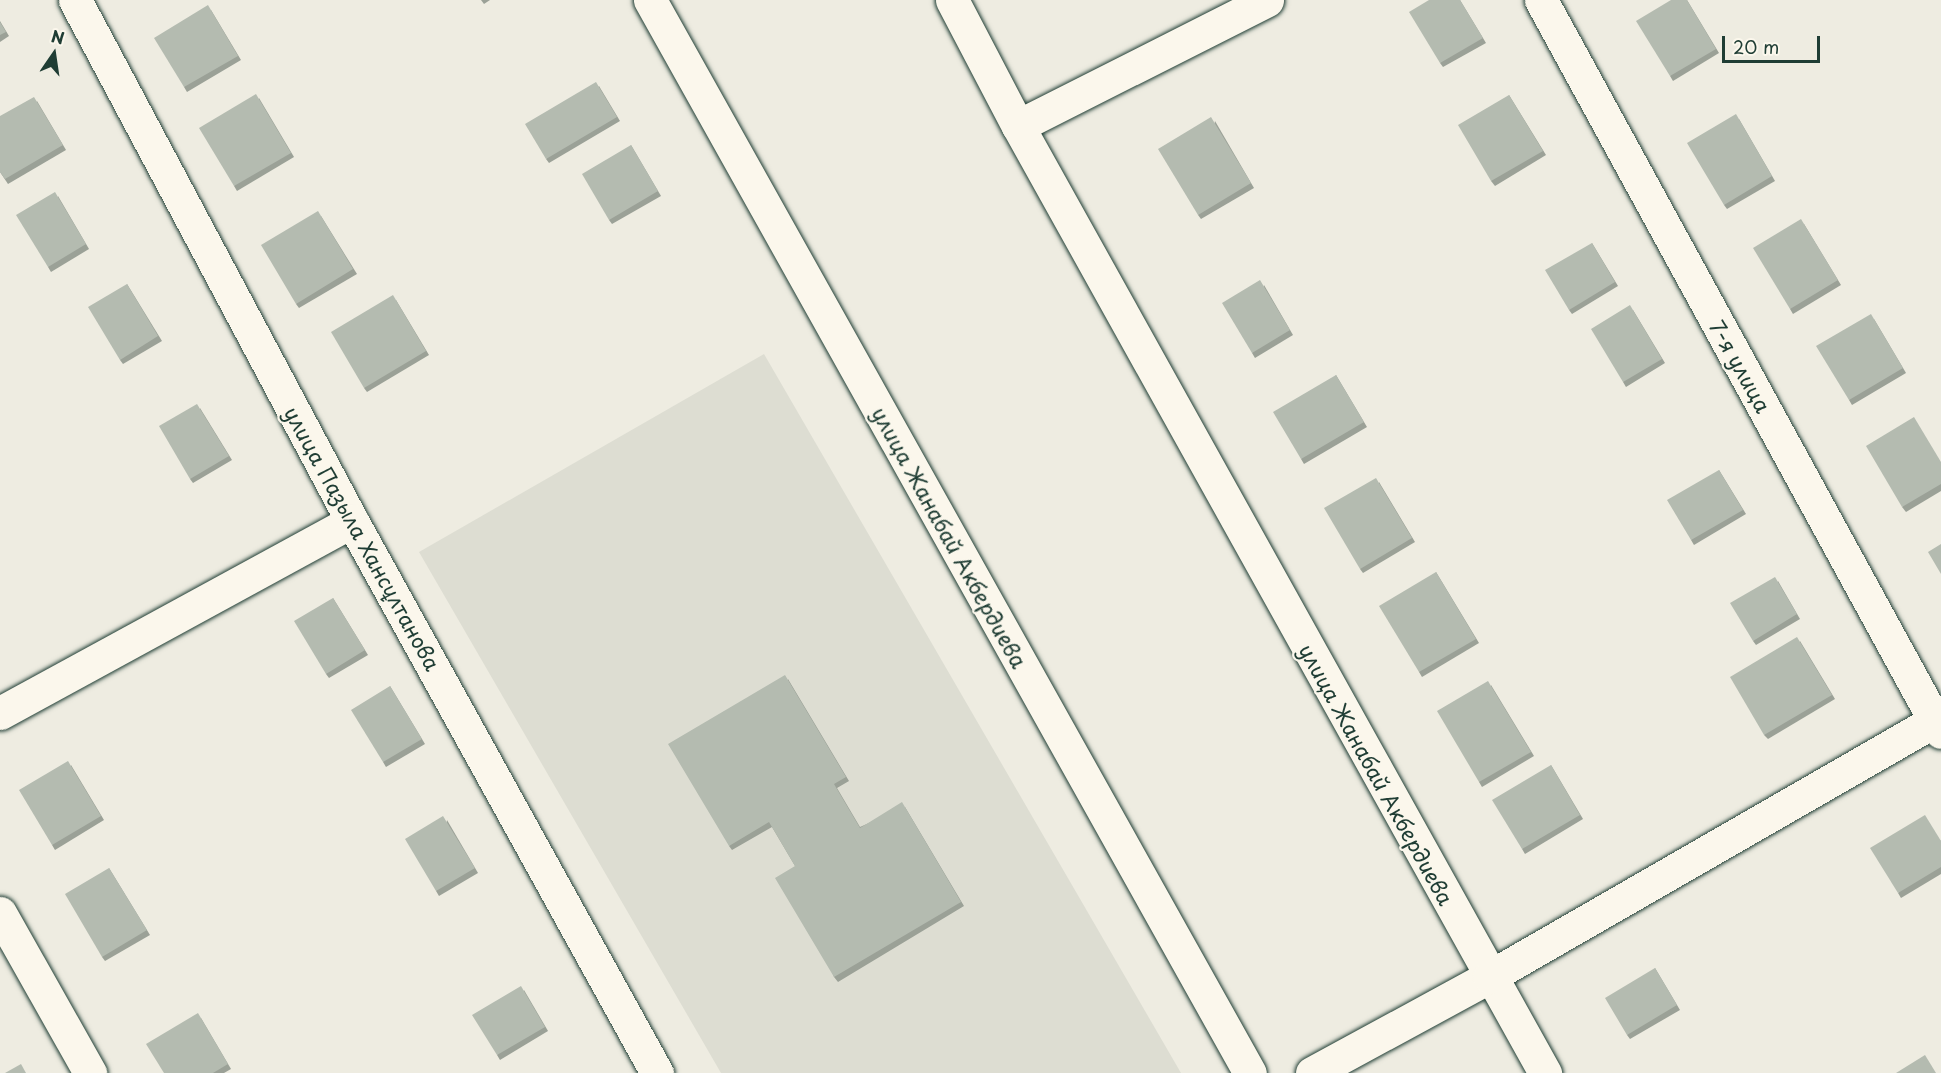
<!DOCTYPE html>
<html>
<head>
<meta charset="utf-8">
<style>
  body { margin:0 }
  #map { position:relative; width:1941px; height:1073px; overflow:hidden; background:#eeece1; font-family:"Playpen Sans",sans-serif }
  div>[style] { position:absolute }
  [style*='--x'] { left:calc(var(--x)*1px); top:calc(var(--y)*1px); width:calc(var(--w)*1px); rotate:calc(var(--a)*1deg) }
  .built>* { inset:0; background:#ddddd2 }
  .roads { filter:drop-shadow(0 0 2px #1f3d34) drop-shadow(0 0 2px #1f3d34) }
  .street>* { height:33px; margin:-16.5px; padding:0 16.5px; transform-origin:16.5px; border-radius:16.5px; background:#fbf7ec }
  .wall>* { inset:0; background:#9ba197 }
  .building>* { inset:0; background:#b4bbb0 }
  span { translate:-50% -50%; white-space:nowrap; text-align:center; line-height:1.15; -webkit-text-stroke:4.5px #fbf7ec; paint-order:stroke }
  .street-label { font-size:21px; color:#1f3d34 }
  .north { position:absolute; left:24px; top:24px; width:60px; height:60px; -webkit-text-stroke:4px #fbf7ec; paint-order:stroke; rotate:13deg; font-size:16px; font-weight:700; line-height:24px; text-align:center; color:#1f3d34 }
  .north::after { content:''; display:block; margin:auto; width:21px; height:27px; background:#1f3d34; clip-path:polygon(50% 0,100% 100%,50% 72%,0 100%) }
  .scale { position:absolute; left:1722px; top:36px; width:98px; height:27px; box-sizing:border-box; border:3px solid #1f3d34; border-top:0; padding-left:8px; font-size:18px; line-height:21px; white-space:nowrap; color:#1f3d34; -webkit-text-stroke:4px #fbf7ec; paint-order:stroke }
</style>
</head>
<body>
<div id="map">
  <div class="built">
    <i style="clip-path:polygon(764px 354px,1181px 1073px,721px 1073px,419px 552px)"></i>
  </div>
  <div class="roads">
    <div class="street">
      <i style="--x:75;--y:0;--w:590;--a:62"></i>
      <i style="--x:352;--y:521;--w:631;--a:61.08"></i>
      <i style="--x:650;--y:0;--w:1229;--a:60.79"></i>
      <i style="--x:952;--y:0;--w:142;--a:62.4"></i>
      <i style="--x:1018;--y:126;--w:1084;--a:60.9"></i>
      <i style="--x:1541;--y:0;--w:834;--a:61.35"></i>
      <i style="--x:1018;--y:126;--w:279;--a:-26.8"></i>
      <i style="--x:0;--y:713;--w:401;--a:-28.6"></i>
      <i style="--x:0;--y:913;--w:184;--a:60.6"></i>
      <i style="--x:1312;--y:1073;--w:201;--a:-28.5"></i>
      <i style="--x:1489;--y:977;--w:521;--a:-29.91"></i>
    </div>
  </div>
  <div class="wall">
    <i style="clip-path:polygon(481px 0,490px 0,484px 4px)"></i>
    <i style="clip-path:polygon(1460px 0,1486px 43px,1443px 67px,1440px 63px)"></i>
    <i style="clip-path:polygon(1687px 0,1719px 53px,1673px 81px,1670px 76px)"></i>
    <i style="clip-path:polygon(211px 10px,241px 60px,187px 92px,184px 87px)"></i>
    <i style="clip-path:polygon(0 21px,9px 36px,0 42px)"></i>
    <i style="clip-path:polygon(599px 86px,620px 121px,549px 163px,546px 159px)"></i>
    <i style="clip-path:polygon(1509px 95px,1546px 155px,1495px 186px,1491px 181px)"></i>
    <i style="clip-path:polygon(259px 98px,294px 157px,237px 191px,234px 186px)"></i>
    <i style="clip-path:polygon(37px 101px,66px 150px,8px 184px,0 172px)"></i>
    <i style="clip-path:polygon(1739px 119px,1775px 181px,1727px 209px,1724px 205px)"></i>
    <i style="clip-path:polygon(1215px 121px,1254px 188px,1201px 219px,1198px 215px)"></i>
    <i style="clip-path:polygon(631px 145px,661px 196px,612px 224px,609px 220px)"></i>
    <i style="clip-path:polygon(58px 196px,89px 249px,51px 272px,48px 267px)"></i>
    <i style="clip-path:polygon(321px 216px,357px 274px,299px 308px,296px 304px)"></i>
    <i style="clip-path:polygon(1804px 224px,1841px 285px,1793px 314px,1790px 309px)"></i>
    <i style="clip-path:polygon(1592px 243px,1618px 286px,1572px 314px,1569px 310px)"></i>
    <i style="clip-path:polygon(127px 284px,162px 341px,123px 364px,120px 360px)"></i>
    <i style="clip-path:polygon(1264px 285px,1293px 335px,1255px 358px,1252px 353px)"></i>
    <i style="clip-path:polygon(396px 300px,429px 355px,367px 392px,364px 388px)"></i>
    <i style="clip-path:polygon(1633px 310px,1665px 363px,1626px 387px,1623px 382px)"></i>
    <i style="clip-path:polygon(1874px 319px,1906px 373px,1852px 405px,1849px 400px)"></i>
    <i style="clip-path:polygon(1336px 375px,1367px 427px,1304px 464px,1301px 459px)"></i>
    <i style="clip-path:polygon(200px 408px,232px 460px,193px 483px,190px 479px)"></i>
    <i style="clip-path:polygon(1941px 462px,1941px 491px,1906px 512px,1902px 507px)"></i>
    <i style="clip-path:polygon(1719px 470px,1746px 514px,1694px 545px,1691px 540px)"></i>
    <i style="clip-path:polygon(1379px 482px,1415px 542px,1363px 573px,1360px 569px)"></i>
    <i style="clip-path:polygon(1436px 572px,1479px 643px,1422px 677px,1419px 672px)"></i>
    <i style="clip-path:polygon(1778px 581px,1800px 619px,1756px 645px,1753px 641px)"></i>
    <i style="clip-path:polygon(333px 598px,368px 655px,329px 678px,326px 674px)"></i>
    <i style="clip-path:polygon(1800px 641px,1835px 699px,1768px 739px,1764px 735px)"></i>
    <i style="clip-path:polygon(788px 679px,849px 781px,837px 788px,860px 827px,905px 807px,964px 906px,838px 982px,834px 977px,795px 866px,772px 827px,732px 850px,729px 846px)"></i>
    <i style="clip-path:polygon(1491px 685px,1534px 756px,1482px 787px,1479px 782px)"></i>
    <i style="clip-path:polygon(390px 686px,425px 744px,386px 767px,383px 762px)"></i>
    <i style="clip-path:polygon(71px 765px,104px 820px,55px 850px,52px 845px)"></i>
    <i style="clip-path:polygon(1551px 765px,1583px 819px,1525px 854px,1522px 849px)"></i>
    <i style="clip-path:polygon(447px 820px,478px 873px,439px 896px,436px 891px)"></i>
    <i style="clip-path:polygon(1941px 840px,1941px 874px,1901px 898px,1898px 893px)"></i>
    <i style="clip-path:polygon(109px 868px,150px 935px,105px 961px,102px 957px)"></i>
    <i style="clip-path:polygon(1655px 968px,1680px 1010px,1630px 1039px,1627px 1035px)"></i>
    <i style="clip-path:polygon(524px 990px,548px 1031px,500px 1060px,497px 1055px)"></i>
    <i style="clip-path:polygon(201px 1018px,231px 1069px,224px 1073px,164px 1073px)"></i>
  </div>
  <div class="building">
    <i style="clip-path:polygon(1429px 0,1460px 0,1483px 38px,1440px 63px,1409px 12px)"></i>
    <i style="clip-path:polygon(1671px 0,1687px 0,1716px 49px,1670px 76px,1636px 21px)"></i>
    <i style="clip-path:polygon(208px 5px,238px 56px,184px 87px,154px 38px)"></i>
    <i style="clip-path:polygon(0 22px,6px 32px,0 35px)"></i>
    <i style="clip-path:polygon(596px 82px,617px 117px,546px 159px,525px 124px)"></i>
    <i style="clip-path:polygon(256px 94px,291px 153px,234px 186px,199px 128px)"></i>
    <i style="clip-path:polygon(1509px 95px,1543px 151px,1491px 181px,1458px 125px)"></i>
    <i style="clip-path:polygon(34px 97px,63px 145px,5px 179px,0 172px,0 116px)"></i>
    <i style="clip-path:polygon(1736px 114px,1772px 176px,1724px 205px,1687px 143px)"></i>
    <i style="clip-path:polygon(1211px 117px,1251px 183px,1198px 215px,1158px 149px)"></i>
    <i style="clip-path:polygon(631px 145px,658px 191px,609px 220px,582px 174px)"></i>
    <i style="clip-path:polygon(55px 192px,86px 244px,48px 267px,16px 215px)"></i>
    <i style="clip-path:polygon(318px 211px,353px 269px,296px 304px,261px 245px)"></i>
    <i style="clip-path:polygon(1801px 219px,1838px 280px,1790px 309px,1753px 248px)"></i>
    <i style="clip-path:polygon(1592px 243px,1615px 282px,1569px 310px,1545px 270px)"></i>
    <i style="clip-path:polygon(1260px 280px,1290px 330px,1252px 353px,1222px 303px)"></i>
    <i style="clip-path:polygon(127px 284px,158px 336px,120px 360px,88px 307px)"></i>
    <i style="clip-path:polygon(393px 295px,426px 351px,364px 388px,331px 332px)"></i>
    <i style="clip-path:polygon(1630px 305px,1662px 359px,1623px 382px,1591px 329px)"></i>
    <i style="clip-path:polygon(1871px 314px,1903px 368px,1849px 400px,1816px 346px)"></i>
    <i style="clip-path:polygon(1336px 375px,1364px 422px,1301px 459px,1273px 412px)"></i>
    <i style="clip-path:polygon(197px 404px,229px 456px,190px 479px,159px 426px)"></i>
    <i style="clip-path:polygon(1914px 417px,1941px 462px,1941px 484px,1902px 507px,1866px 446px)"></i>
    <i style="clip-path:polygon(1719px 470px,1743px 510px,1691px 540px,1667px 500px)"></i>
    <i style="clip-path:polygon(1376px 478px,1412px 538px,1360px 569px,1324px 508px)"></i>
    <i style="clip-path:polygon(1941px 544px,1941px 574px,1928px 552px)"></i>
    <i style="clip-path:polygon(1436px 572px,1476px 639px,1419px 672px,1379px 606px)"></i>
    <i style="clip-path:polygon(1775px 577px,1797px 614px,1753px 641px,1730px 603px)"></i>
    <i style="clip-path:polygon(333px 598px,365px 650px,326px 674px,294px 621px)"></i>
    <i style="clip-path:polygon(1797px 637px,1832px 695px,1764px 735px,1730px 677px)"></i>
    <i style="clip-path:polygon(785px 675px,846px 777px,834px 784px,860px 828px,902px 802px,961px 902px,834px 977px,775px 878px,795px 866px,769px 822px,729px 846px,668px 744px)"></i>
    <i style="clip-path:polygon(1488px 681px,1531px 752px,1479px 782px,1437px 711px)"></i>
    <i style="clip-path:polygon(390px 686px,422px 739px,383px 762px,351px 710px)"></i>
    <i style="clip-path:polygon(68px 761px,101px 816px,52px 845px,19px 790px)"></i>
    <i style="clip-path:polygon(1551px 765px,1580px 815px,1522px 849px,1492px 800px)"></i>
    <i style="clip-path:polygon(1925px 815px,1941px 841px,1941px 867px,1898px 893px,1870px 848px)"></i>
    <i style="clip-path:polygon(443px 816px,475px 868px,436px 891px,405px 839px)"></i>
    <i style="clip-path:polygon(109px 868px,147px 930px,102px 957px,65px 894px)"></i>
    <i style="clip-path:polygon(1655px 968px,1677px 1005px,1627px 1035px,1605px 998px)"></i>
    <i style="clip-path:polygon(521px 986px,545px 1027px,497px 1055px,472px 1015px)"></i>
    <i style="clip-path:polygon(198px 1013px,228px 1064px,213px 1073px,164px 1073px,146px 1044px)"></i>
    <i style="clip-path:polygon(1925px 1055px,1936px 1073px,1896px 1073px)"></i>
    <i style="clip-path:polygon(21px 1064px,26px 1073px,5px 1073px)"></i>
  </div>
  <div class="street-label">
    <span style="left:1741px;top:366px;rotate:61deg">7-я улица</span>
    <span style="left:950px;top:537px;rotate:61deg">улица Жанабай Акбердиева</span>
    <span style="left:363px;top:538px;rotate:61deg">улица Пазыла Хансұлтанова</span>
    <span style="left:1377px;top:774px;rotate:61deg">улица Жанабай Акбердиева</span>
  </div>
  <div class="north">N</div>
  <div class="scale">20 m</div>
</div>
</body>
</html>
